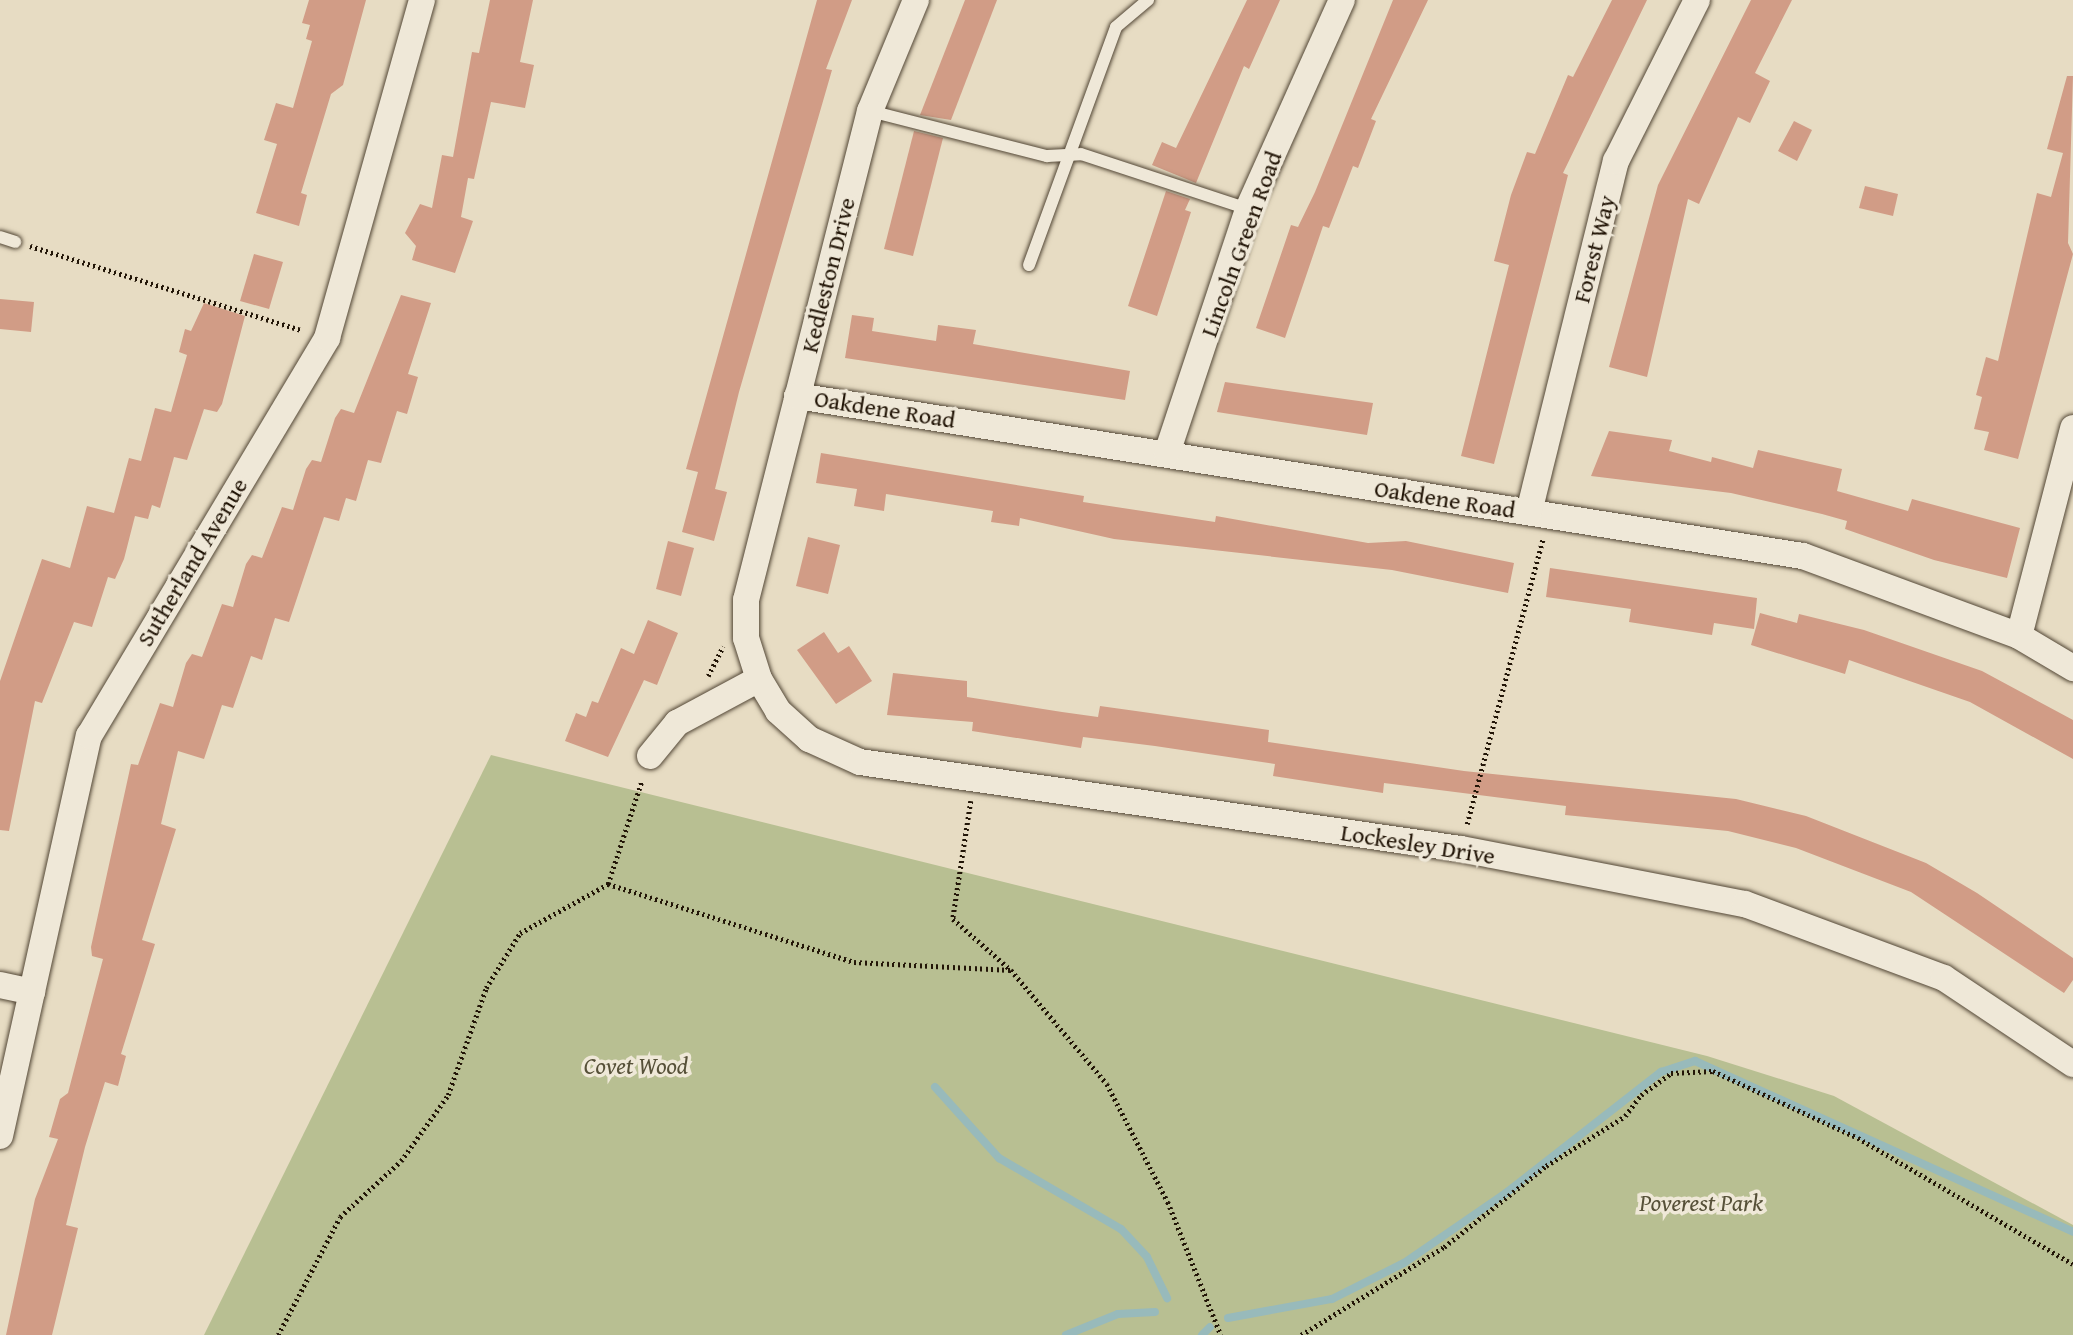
<!DOCTYPE html>
<html>
<head>
<meta charset="utf-8">
<style>
  body { margin:0 }
  #map { position:relative; width:2073px; height:1335px; overflow:hidden; background:#e7dcc3; font-family:"Gentium Book Plus",serif }
  div>[style] { position:absolute }
  [style*='--x'] { left:calc(var(--x)*1px); top:calc(var(--y)*1px); width:calc(var(--w)*1px); rotate:calc(var(--a)*1deg) }
  .green>* { inset:0; background:#b8bf92 }
  .stream>* { height:8px; margin:-4px; padding:0 4px; transform-origin:4px; border-radius:4px; background:#98babb }
  .building>* { inset:0; background:#d19c86 }
  .path>* { height:4.5px; margin-top:-2.25px; transform-origin:0; background:repeating-linear-gradient(90deg,#221507 0 2px,transparent 0 5.5px) }
  .roads { filter:drop-shadow(0 0 2px #534736) drop-shadow(0 0 2px #534736) }
  .lane>* { height:12px; margin:-6px; padding:0 6px; transform-origin:6px; border-radius:6px; background:#efe8d8 }
  .street>* { height:26px; margin:-13px; padding:0 13px; transform-origin:13px; border-radius:13px; background:#efe8d8 }
  span { translate:-50% -50%; white-space:nowrap; text-align:center; line-height:1.15; -webkit-text-stroke:7px #efe8d8; paint-order:stroke }
  .street-label { font-size:24px; color:#221507 }
  .park-label { font-size:24px; color:#565038; font-style:italic }
</style>
</head>
<body>
<div id="map">
  <div class="green">
    <i style="clip-path:polygon(491px 755px,1707px 1056px,1834px 1096px,2073px 1225px,2073px 1335px,204px 1335px)"></i>
  </div>
  <div class="stream">
    <i style="--x:935;--y:1087;--w:96;--a:48"></i>
    <i style="--x:999;--y:1158;--w:141;--a:30.2"></i>
    <i style="--x:1121;--y:1229;--w:38;--a:47"></i>
    <i style="--x:1147;--y:1257;--w:46;--a:64"></i>
    <i style="--x:1228;--y:1318;--w:106;--a:-10.4"></i>
    <i style="--x:1332;--y:1299;--w:80;--a:-26.6"></i>
    <i style="--x:1404;--y:1263;--w:124;--a:-34.5"></i>
    <i style="--x:1506;--y:1193;--w:197;--a:-38"></i>
    <i style="--x:1661;--y:1072;--w:36;--a:-18"></i>
    <i style="--x:1695;--y:1061;--w:415;--a:24.3"></i>
    <i style="--x:1066;--y:1335;--w:56;--a:-22"></i>
    <i style="--x:1118;--y:1314;--w:37;--a:-3"></i>
    <i style="--x:1202;--y:1335;--w:11;--a:-45"></i>
  </div>
  <div class="building">
    <i style="clip-path:polygon(309px 0,366px 0,343px 85px,331px 94px,301px 193px,307px 195px,299px 226px,256px 213px,277px 144px,264px 140px,276px 103px,293px 108px,312px 41px,306px 39px,310px 25px,302px 23px)"></i>
    <i style="clip-path:polygon(490px 0,533px 0,520px 62px,534px 65px,525px 108px,491px 102px,474px 179px,468px 178px,461px 217px,473px 221px,455px 273px,412px 260px,416px 246px,405px 233px,420px 204px,432px 208px,442px 155px,453px 157px,472px 52px,479px 53px)"></i>
    <i style="clip-path:polygon(817px 0,852px 0,826px 69px,832px 70px,739px 392px,715px 489px,727px 492px,714px 541px,682px 532px,698px 472px,686px 469px)"></i>
    <i style="clip-path:polygon(965px 0,997px 0,951px 120px,920px 115px)"></i>
    <i style="clip-path:polygon(1247px 0,1280px 0,1249px 69px,1244px 66px,1196px 183px,1152px 165px,1162px 142px,1176px 148px)"></i>
    <i style="clip-path:polygon(1393px 0,1428px 0,1371px 119px,1376px 121px,1358px 168px,1353px 166px,1329px 228px,1323px 226px,1285px 338px,1256px 328px,1291px 225px,1298px 227px,1315px 192px)"></i>
    <i style="clip-path:polygon(1612px 0,1647px 0,1563px 173px,1568px 175px,1494px 464px,1461px 456px,1509px 265px,1494px 261px,1511px 195px,1527px 152px,1535px 154px,1568px 75px,1573px 77px)"></i>
    <i style="clip-path:polygon(1751px 0,1792px 0,1755px 73px,1770px 81px,1750px 123px,1738px 117px,1699px 204px,1688px 199px,1647px 377px,1609px 367px,1658px 185px)"></i>
    <i style="clip-path:polygon(2067px 76px,2073px 76px,2068px 243px,2073px 254px,2018px 459px,1984px 450px,1989px 432px,1974px 429px,1982px 397px,1976px 395px,1986px 357px,1998px 361px,2037px 193px,2051px 197px,2063px 153px,2047px 149px)"></i>
    <i style="clip-path:polygon(1794px 121px,1812px 130px,1797px 161px,1778px 151px)"></i>
    <i style="clip-path:polygon(914px 131px,943px 138px,913px 256px,884px 249px)"></i>
    <i style="clip-path:polygon(1865px 186px,1898px 194px,1893px 216px,1859px 208px)"></i>
    <i style="clip-path:polygon(1166px 191px,1190px 199px,1185px 210px,1191px 212px,1157px 316px,1128px 306px)"></i>
    <i style="clip-path:polygon(254px 254px,283px 262px,269px 309px,240px 301px)"></i>
    <i style="clip-path:polygon(401px 295px,431px 303px,408px 374px,418px 377px,407px 414px,397px 411px,381px 463px,368px 460px,356px 501px,346px 498px,339px 521px,324px 517px,289px 622px,275px 618px,262px 660px,251px 656px,233px 708px,222px 705px,204px 759px,178px 751px,161px 824px,176px 829px,142px 940px,155px 944px,121px 1054px,126px 1056px,118px 1086px,105px 1082px,85px 1147px,66px 1225px,78px 1228px,52px 1335px,6px 1335px,35px 1199px,58px 1139px,49px 1137px,60px 1099px,68px 1093px,103px 959px,92px 956px,91px 947px,131px 764px,138px 765px,160px 703px,173px 707px,186px 663px,192px 654px,202px 657px,222px 604px,233px 607px,246px 564px,252px 555px,262px 558px,282px 507px,293px 510px,306px 469px,312px 460px,321px 462px,335px 418px,341px 409px,354px 413px)"></i>
    <i style="clip-path:polygon(0 299px,34px 302px,31px 332px,0 329px)"></i>
    <i style="clip-path:polygon(204px 303px,245px 316px,222px 404px,217px 412px,204px 409px,187px 460px,174px 457px,160px 508px,152px 505px,148px 519px,135px 516px,124px 559px,115px 579px,108px 577px,92px 627px,74px 622px,42px 703px,35px 701px,9px 831px,0 830px,0 681px,42px 559px,70px 568px,87px 506px,114px 513px,129px 458px,141px 461px,155px 408px,171px 412px,187px 355px,179px 352px,185px 329px,191px 331px)"></i>
    <i style="clip-path:polygon(852px 315px,874px 318px,872px 331px,936px 341px,938px 325px,976px 330px,973px 344px,1130px 371px,1125px 400px,845px 358px)"></i>
    <i style="clip-path:polygon(1225px 382px,1373px 403px,1367px 435px,1217px 412px)"></i>
    <i style="clip-path:polygon(1609px 431px,1672px 440px,1669px 451px,1711px 462px,1712px 457px,1753px 468px,1758px 450px,1802px 460px,1842px 469px,1837px 491px,1908px 511px,1912px 499px,2020px 528px,2007px 578px,1934px 560px,1845px 529px,1847px 521px,1822px 514px,1731px 493px,1591px 476px)"></i>
    <i style="clip-path:polygon(821px 453px,1084px 496px,1083px 502px,1215px 522px,1216px 516px,1368px 543px,1406px 541px,1514px 563px,1508px 593px,1392px 570px,1114px 539px,1020px 518px,1019px 526px,991px 522px,993px 511px,886px 494px,884px 511px,854px 506px,857px 489px,816px 483px)"></i>
    <i style="clip-path:polygon(808px 537px,840px 545px,828px 594px,796px 586px)"></i>
    <i style="clip-path:polygon(668px 541px,694px 548px,681px 596px,656px 589px)"></i>
    <i style="clip-path:polygon(1550px 568px,1757px 598px,1754px 629px,1714px 623px,1712px 635px,1629px 622px,1631px 609px,1546px 597px)"></i>
    <i style="clip-path:polygon(1760px 613px,1797px 623px,1799px 614px,1864px 630px,1982px 671px,2073px 720px,2073px 759px,1970px 702px,1849px 660px,1845px 674px,1751px 645px)"></i>
    <i style="clip-path:polygon(648px 620px,678px 633px,657px 685px,644px 680px,608px 757px,565px 741px,576px 713px,586px 717px,592px 701px,598px 703px,621px 648px,634px 654px)"></i>
    <i style="clip-path:polygon(824px 632px,838px 653px,849px 646px,872px 681px,836px 704px,797px 650px)"></i>
    <i style="clip-path:polygon(893px 673px,967px 681px,967px 697px,1062px 712px,1098px 717px,1100px 706px,1143px 712px,1269px 730px,1268px 742px,1464px 771px,1736px 799px,1806px 816px,1926px 863px,1977px 893px,2073px 958px,2073px 980px,2064px 993px,1911px 892px,1796px 848px,1728px 831px,1565px 815px,1566px 806px,1384px 783px,1383px 793px,1273px 776px,1275px 764px,1155px 746px,1083px 737px,1081px 748px,972px 731px,973px 722px,887px 715px)"></i>
  </div>
  <div class="path">
    <i style="--x:30;--y:246;--w:285;--a:17.2"></i>
    <i style="--x:708;--y:676;--w:33;--a:-63"></i>
    <i style="--x:971;--y:801;--w:119;--a:98.7"></i>
    <i style="--x:953;--y:919;--w:77;--a:41.3"></i>
    <i style="--x:1011;--y:970;--w:149;--a:49.9"></i>
    <i style="--x:1107;--y:1084;--w:133;--a:62.7"></i>
    <i style="--x:1168;--y:1202;--w:143;--a:68.3"></i>
    <i style="--x:1467;--y:824;--w:296;--a:-75.1"></i>
    <i style="--x:608;--y:884;--w:109;--a:-71.9"></i>
    <i style="--x:278;--y:1335;--w:133;--a:-62.3"></i>
    <i style="--x:340;--y:1217;--w:83;--a:-42.6"></i>
    <i style="--x:401;--y:1161;--w:81;--a:-54.5"></i>
    <i style="--x:448;--y:1095;--w:114;--a:-70.4"></i>
    <i style="--x:486;--y:988;--w:65;--a:-58.3"></i>
    <i style="--x:520;--y:933;--w:101;--a:-29.1"></i>
    <i style="--x:608;--y:884;--w:258;--a:17.6"></i>
    <i style="--x:854;--y:962;--w:157;--a:2.9"></i>
    <i style="--x:1301;--y:1335;--w:168;--a:-31.6"></i>
    <i style="--x:1444;--y:1247;--w:130;--a:-38.5"></i>
    <i style="--x:1546;--y:1166;--w:93;--a:-32.3"></i>
    <i style="--x:1625;--y:1116;--w:26;--a:-53"></i>
    <i style="--x:1641;--y:1095;--w:37;--a:-36"></i>
    <i style="--x:1671;--y:1073;--w:42;--a:-2.7"></i>
    <i style="--x:1713;--y:1071;--w:160;--a:24.8"></i>
    <i style="--x:1858;--y:1138;--w:249;--a:30.4"></i>
  </div>
  <div class="roads">
    <div class="lane">
      <i style="--x:870;--y:111;--w:183;--a:14.3"></i>
      <i style="--x:1047;--y:156;--w:34;--a:-3"></i>
      <i style="--x:1081;--y:154;--w:176;--a:18.2"></i>
      <i style="--x:0;--y:237;--w:16;--a:18"></i>
      <i style="--x:1029;--y:265;--w:253;--a:-69.9"></i>
      <i style="--x:1116;--y:27;--w:42;--a:-40.2"></i>
    </div>
    <div class="street">
      <i style="--x:916;--y:0;--w:120;--a:112.5"></i>
      <i style="--x:870;--y:111;--w:504;--a:104.23"></i>
      <i style="--x:746;--y:600;--w:38;--a:90"></i>
      <i style="--x:746;--y:638;--w:43;--a:72.4"></i>
      <i style="--x:759;--y:679;--w:37;--a:59"></i>
      <i style="--x:778;--y:711;--w:42;--a:42.1"></i>
      <i style="--x:809;--y:739;--w:56;--a:24.3"></i>
      <i style="--x:860;--y:762;--w:607;--a:8.24"></i>
      <i style="--x:1461;--y:849;--w:289;--a:11"></i>
      <i style="--x:1745;--y:904;--w:212;--a:20.4"></i>
      <i style="--x:1944;--y:978;--w:155;--a:33.7"></i>
      <i style="--x:797;--y:396;--w:1019;--a:9.04"></i>
      <i style="--x:1803;--y:556;--w:230;--a:20.3"></i>
      <i style="--x:2019;--y:636;--w:63;--a:30.7"></i>
      <i style="--x:1167;--y:453;--w:257;--a:-71.6"></i>
      <i style="--x:1248;--y:209;--w:229;--a:-65.8"></i>
      <i style="--x:1529;--y:512;--w:362;--a:-76.1"></i>
      <i style="--x:1616;--y:161;--w:180;--a:-63.3"></i>
      <i style="--x:2019;--y:636;--w:215;--a:-75.4"></i>
      <i style="--x:650;--y:756;--w:43;--a:-50.7"></i>
      <i style="--x:677;--y:723;--w:93;--a:-28.2"></i>
      <i style="--x:0;--y:985;--w:33;--a:12"></i>
      <i style="--x:0;--y:1136;--w:410;--a:-77.5"></i>
      <i style="--x:89;--y:736;--w:464;--a:-59.1"></i>
      <i style="--x:327;--y:338;--w:351;--a:-74.3"></i>
    </div>
  </div>
  <div class="street-label">
    <span style="left:1241px;top:244px;rotate:-70deg">Lincoln Green Road</span>
    <span style="left:1594px;top:249px;rotate:-76deg">Forest Way</span>
    <span style="left:828px;top:275px;rotate:-76deg">Kedleston Drive</span>
    <span style="left:885px;top:409px;rotate:9deg">Oakdene Road</span>
    <span style="left:1445px;top:499px;rotate:9deg">Oakdene Road</span>
    <span style="left:192px;top:562px;rotate:-59deg">Sutherland Avenue</span>
    <span style="left:1418px;top:844px;rotate:9deg">Lockesley Drive</span>
  </div>
  <div class="park-label">
    <span style="left:636px;top:1066px">Covet Wood</span>
    <span style="left:1701px;top:1203px">Poverest Park</span>
  </div>
</div>
</body>
</html>
